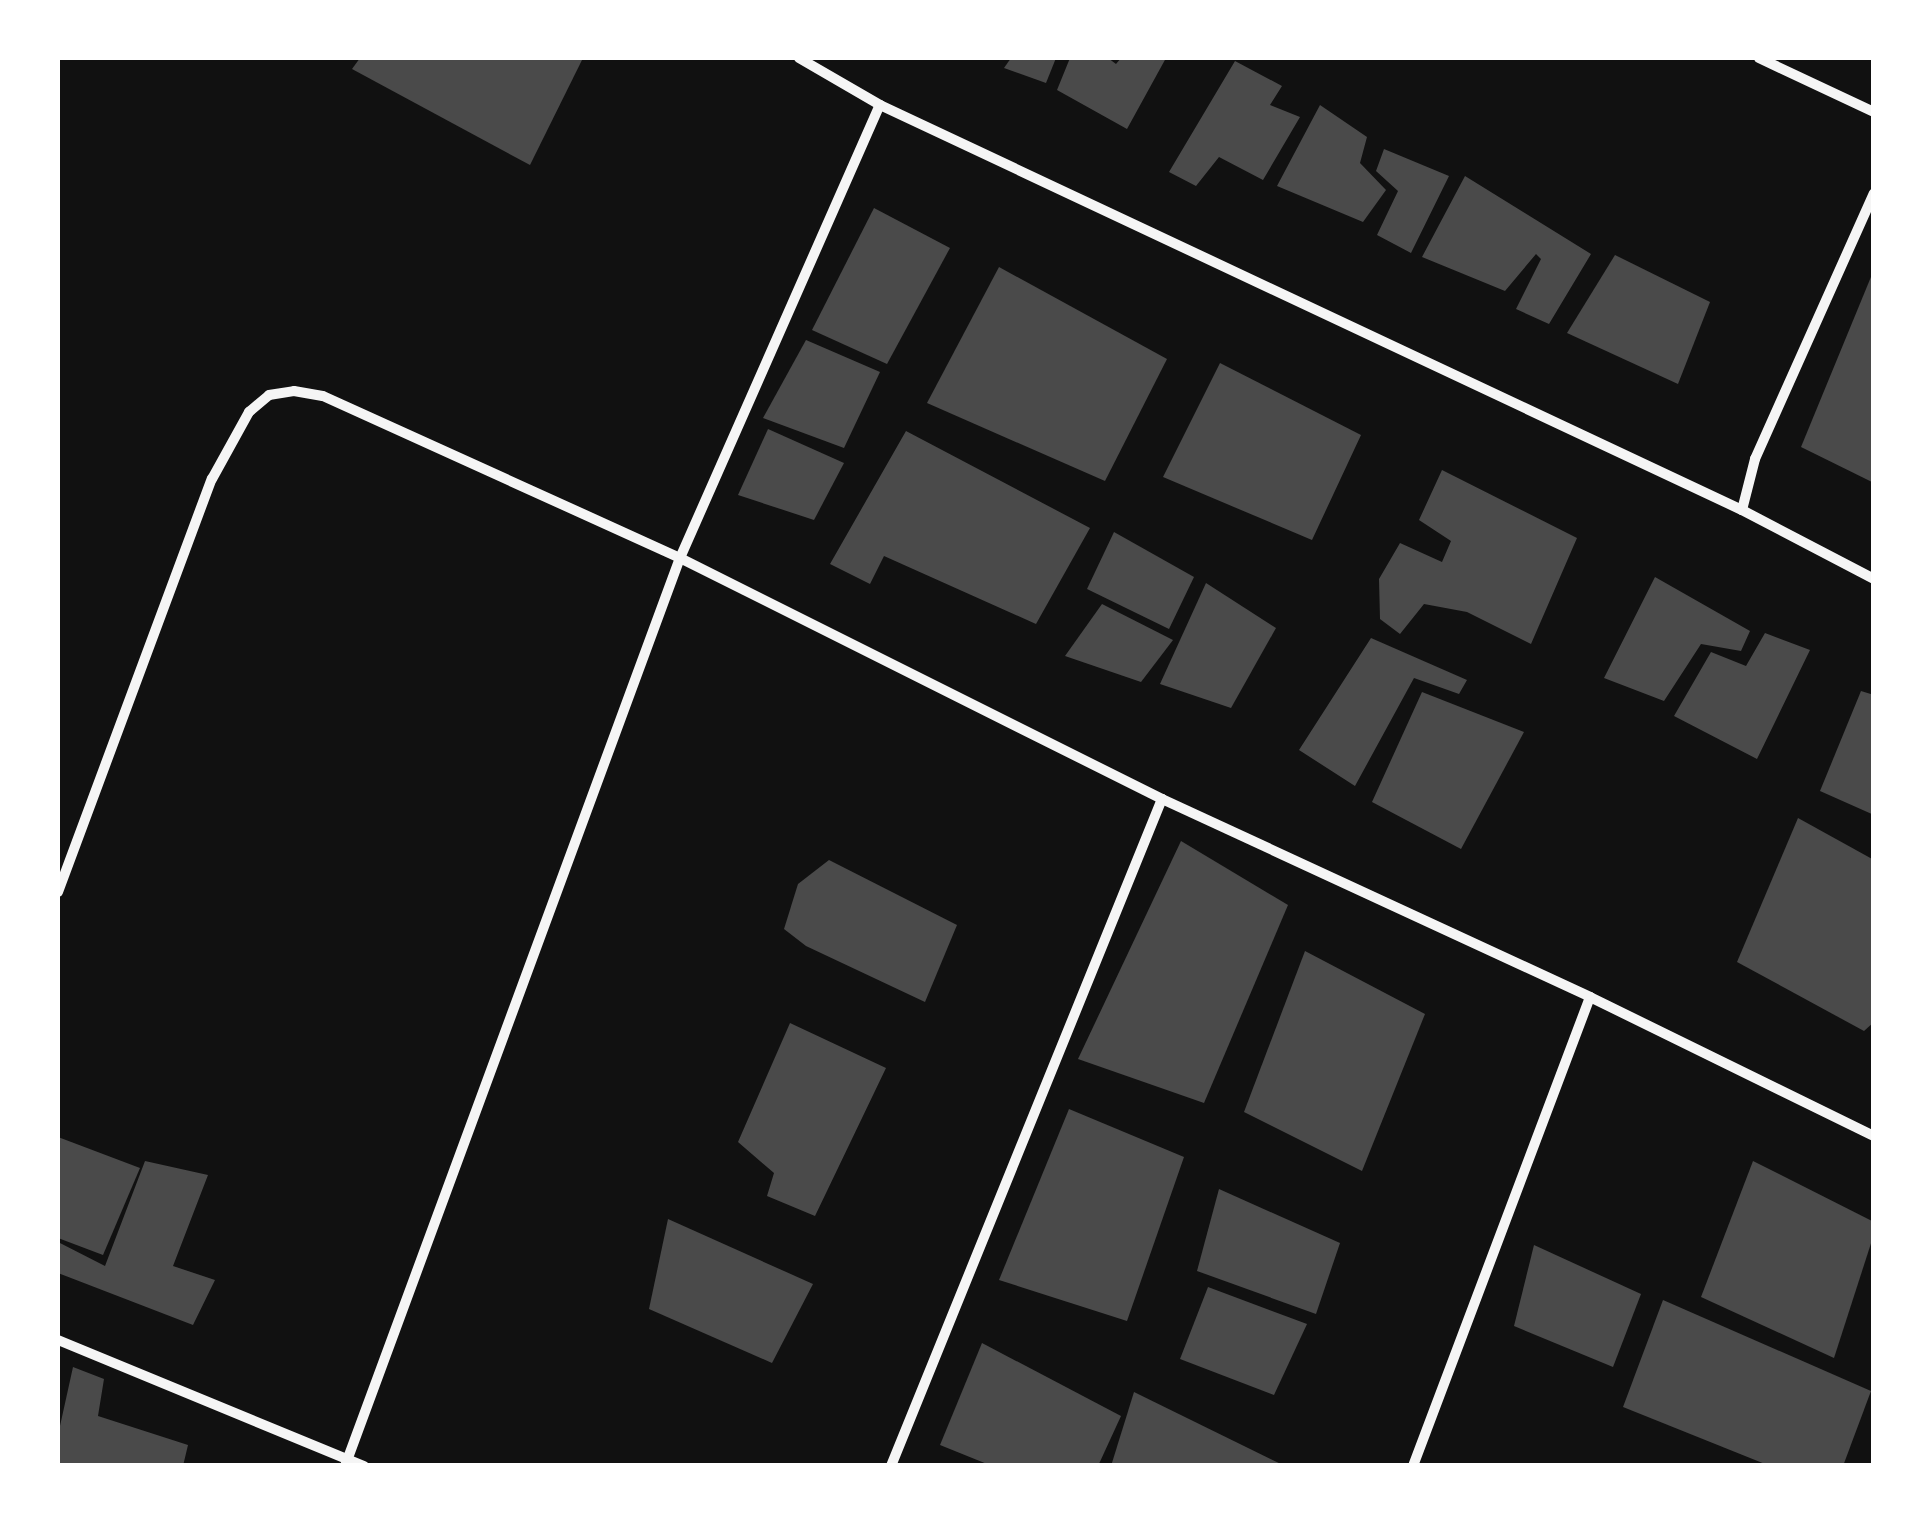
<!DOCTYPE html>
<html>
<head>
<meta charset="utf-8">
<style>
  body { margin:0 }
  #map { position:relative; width:1931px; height:1523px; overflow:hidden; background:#111; font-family:"DejaVu Sans",sans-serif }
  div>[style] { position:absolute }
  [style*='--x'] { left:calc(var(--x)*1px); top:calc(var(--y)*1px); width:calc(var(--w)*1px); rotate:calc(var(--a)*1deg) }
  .building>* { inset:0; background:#4a4a4a }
  .minor>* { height:10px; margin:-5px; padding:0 5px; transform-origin:5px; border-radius:5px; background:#f5f5f5 }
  span { translate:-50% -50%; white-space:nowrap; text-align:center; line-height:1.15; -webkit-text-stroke:9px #fff; paint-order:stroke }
  .frame { position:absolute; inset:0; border:60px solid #fff; pointer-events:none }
</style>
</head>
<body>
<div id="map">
  <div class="building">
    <i style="clip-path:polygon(360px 58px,583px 58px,530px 165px,352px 69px)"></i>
    <i style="clip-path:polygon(1011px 58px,1056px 58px,1046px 83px,1004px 68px)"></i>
    <i style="clip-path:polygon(1070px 58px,1108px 58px,1116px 64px,1121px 58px,1166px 58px,1127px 129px,1057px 90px)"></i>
    <i style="clip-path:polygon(1235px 61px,1282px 86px,1270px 105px,1300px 117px,1263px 180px,1219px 157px,1196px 186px,1169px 172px)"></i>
    <i style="clip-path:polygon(1320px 105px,1367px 137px,1360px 163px,1386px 190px,1363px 222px,1277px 186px)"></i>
    <i style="clip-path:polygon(1384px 149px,1449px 176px,1411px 253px,1377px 235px,1398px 191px,1376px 171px)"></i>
    <i style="clip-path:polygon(1465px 176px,1591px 254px,1549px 324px,1516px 309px,1541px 259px,1536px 254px,1505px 291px,1422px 257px)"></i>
    <i style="clip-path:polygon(874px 208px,950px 248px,887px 364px,812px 330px)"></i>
    <i style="clip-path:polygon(1615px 255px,1710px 302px,1678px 384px,1567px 333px)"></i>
    <i style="clip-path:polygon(999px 267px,1167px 359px,1105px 481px,927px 403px)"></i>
    <i style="clip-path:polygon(1873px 272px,1874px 272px,1874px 483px,1801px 447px)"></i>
    <i style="clip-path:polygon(806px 340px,880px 372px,844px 448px,763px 418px)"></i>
    <i style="clip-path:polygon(1220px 363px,1361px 435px,1312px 540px,1163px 477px)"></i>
    <i style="clip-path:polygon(768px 429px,844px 463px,814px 520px,738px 495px)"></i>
    <i style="clip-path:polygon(906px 431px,1090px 528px,1036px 624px,884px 556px,870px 584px,830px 564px)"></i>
    <i style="clip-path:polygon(1442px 470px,1577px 538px,1531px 644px,1467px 612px,1424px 604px,1400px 634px,1380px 619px,1379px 579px,1400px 543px,1442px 562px,1451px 541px,1419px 520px)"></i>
    <i style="clip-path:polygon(1114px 532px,1194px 577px,1169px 629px,1087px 589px)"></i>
    <i style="clip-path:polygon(1655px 577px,1750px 631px,1741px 651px,1701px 644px,1664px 701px,1604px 678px)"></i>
    <i style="clip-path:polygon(1206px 583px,1276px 628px,1231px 708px,1160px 684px)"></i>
    <i style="clip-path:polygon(1102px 604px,1173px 640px,1141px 682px,1065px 656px)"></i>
    <i style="clip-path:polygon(1765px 633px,1810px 650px,1757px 759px,1674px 716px,1711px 652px,1746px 666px)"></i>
    <i style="clip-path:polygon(1371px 638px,1467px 680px,1459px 694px,1414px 678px,1355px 786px,1299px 750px)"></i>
    <i style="clip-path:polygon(1861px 691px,1874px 695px,1874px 815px,1820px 791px)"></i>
    <i style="clip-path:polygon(1422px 692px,1524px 732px,1461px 849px,1372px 802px)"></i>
    <i style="clip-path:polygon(1798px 818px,1874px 860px,1874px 1022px,1864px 1031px,1737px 962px)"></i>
    <i style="clip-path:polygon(1181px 841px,1288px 905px,1204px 1103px,1078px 1059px)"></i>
    <i style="clip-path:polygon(829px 860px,957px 925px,925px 1002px,806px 946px,784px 929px,798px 884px)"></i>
    <i style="clip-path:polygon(1305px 951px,1425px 1014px,1362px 1171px,1244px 1112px)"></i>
    <i style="clip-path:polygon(790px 1023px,886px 1068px,815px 1216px,767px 1196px,774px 1173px,738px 1142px)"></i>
    <i style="clip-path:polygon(1069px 1109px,1184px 1157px,1127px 1321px,999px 1280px)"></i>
    <i style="clip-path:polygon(58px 1137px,140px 1168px,103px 1255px,58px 1238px)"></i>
    <i style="clip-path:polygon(145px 1161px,208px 1175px,173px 1266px,215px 1280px,193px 1325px,58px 1273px,58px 1242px,105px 1266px)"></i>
    <i style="clip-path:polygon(1753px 1161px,1874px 1222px,1874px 1234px,1834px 1358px,1701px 1297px)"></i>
    <i style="clip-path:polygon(1219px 1189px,1340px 1243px,1316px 1314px,1197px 1271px)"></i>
    <i style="clip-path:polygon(668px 1219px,813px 1284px,772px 1363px,649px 1309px)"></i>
    <i style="clip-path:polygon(1534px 1245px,1641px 1294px,1613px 1367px,1514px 1326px)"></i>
    <i style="clip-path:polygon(1208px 1287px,1307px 1324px,1274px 1395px,1180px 1359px)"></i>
    <i style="clip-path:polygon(1663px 1300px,1871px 1391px,1843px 1466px,1770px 1466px,1623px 1407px)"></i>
    <i style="clip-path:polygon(982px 1343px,1121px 1416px,1098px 1466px,992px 1466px,940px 1445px)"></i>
    <i style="clip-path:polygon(73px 1367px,104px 1379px,98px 1416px,188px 1445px,183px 1466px,58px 1466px,58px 1435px)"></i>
    <i style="clip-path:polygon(1134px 1392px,1285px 1466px,1111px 1466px)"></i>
  </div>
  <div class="minor">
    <i style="--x:799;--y:58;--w:94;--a:30.1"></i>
    <i style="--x:880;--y:105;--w:952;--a:25.17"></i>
    <i style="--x:1742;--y:510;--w:149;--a:27.6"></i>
    <i style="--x:1759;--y:58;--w:127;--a:25.2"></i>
    <i style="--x:1742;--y:510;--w:53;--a:-75.7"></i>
    <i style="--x:1755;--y:459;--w:291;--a:-65.9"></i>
    <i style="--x:58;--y:892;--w:441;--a:-69.6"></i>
    <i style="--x:212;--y:479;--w:77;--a:-61.1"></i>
    <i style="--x:249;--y:412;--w:26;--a:-40"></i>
    <i style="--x:269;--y:395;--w:25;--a:-9"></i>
    <i style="--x:294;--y:391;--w:29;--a:10"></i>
    <i style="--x:323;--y:396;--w:392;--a:24.4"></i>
    <i style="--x:680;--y:558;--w:539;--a:26.57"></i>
    <i style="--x:1162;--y:799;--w:472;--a:24.8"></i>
    <i style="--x:1590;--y:997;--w:316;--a:26.1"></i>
    <i style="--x:58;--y:1340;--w:331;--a:22.4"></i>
    <i style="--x:345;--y:1466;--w:968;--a:-69.75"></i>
    <i style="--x:680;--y:558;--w:495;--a:-66.2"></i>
    <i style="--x:891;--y:1466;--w:720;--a:-67.89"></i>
    <i style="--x:1413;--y:1466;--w:501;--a:-69.32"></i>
  </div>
  <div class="frame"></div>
</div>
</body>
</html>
